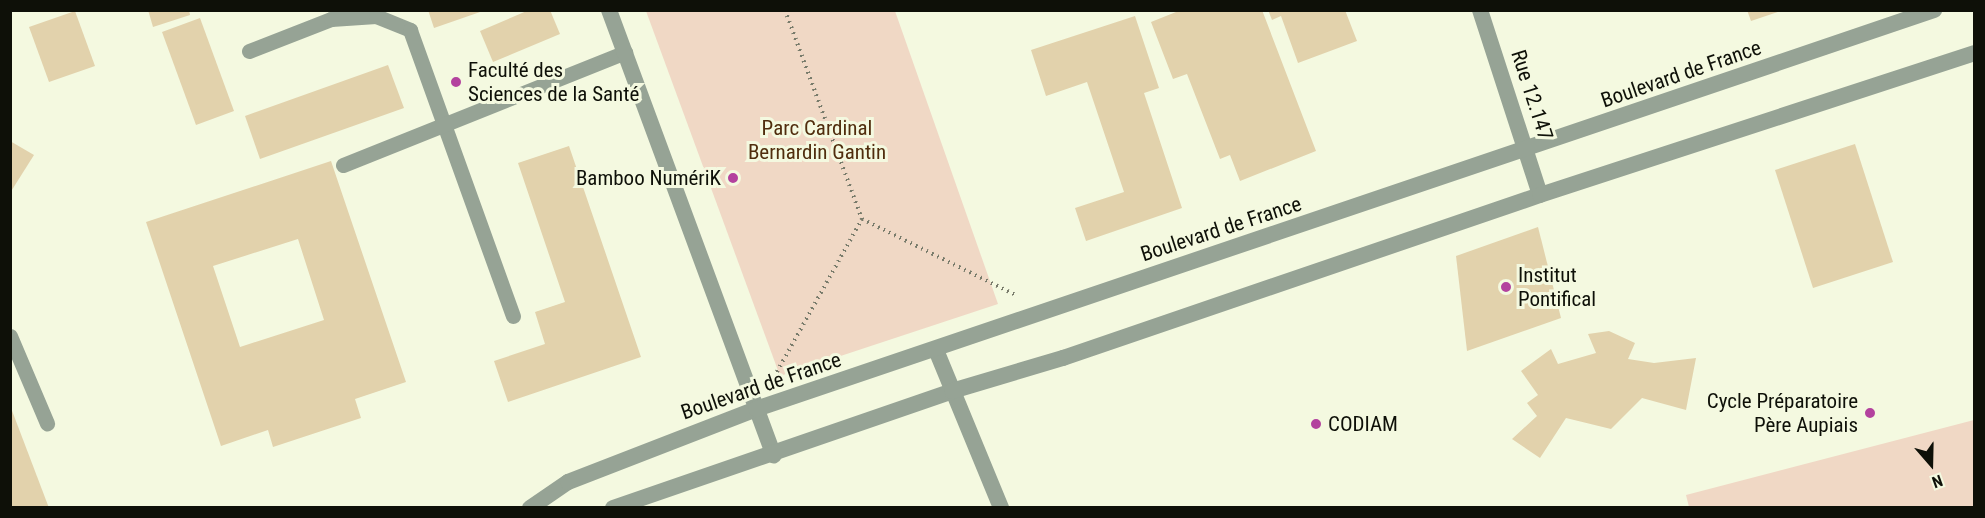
<!DOCTYPE html>
<html>
<head>
<meta charset="utf-8">
<style>
  body { margin:0 }
  #map { position:relative; width:1985px; height:518px; overflow:hidden; background:#f4f9e0; font-family:"Roboto Condensed",sans-serif }
  div>[style] { position:absolute }
  [style*='--x'] { left:calc(var(--x)*1px); top:calc(var(--y)*1px); width:calc(var(--w)*1px); rotate:calc(var(--a)*1deg) }
  .green>* { inset:0; background:#f0d8c5 }
  .building>* { inset:0; background:#e2d2ac }
  .path>* { height:4px; margin-top:-2px; transform-origin:0; background:repeating-linear-gradient(90deg,#787b6b 0 1.5px,transparent 0 6px) }
  .service>* { height:15px; margin:-7.5px; padding:0 7.5px; transform-origin:7.5px; border-radius:7.5px; background:#96a395 }
  .minor>* { height:16px; margin:-8px; padding:0 8px; transform-origin:8px; border-radius:8px; background:#96a395 }
  .tertiary>* { height:16px; margin:-8px; padding:0 8px; transform-origin:8px; border-radius:8px; background:#96a395 }
  .dots>* { width:16px; height:16px; translate:-50% -50%; box-sizing:border-box; border:3px solid #f4f9e0; border-radius:50% }
  span { translate:-50% -50%; white-space:nowrap; text-align:center; line-height:1.15; -webkit-text-stroke:6px #f4f9e0; paint-order:stroke }
  .poi-label { font-size:21px; color:#0e1008 }
  .left { translate:0 -50%; text-align:left }
  .right { translate:-100% -50%; text-align:right }
  .street-label { font-size:21px; color:#0e1008 }
  .park-label { font-size:21px; color:#502d0d }
  .frame { position:absolute; inset:0; border:12px solid #0e1008; pointer-events:none }
  .north { position:absolute; left:1901px; top:434px; width:60px; height:60px; -webkit-text-stroke:4px #f4f9e0; paint-order:stroke; rotate:160deg; font-size:16px; font-weight:700; line-height:24px; text-align:center; color:#0e1008 }
  .north::after { content:''; display:block; margin:auto; width:21px; height:27px; background:#0e1008; clip-path:polygon(50% 0,100% 100%,50% 72%,0 100%) }
</style>
</head>
<body>
<div id="map">
  <div class="green">
    <i style="clip-path:polygon(646px 11px,895px 11px,998px 304px,780px 376px)"></i>
    <i style="clip-path:polygon(1974px 420px,1974px 507px,1689px 507px,1686px 495px)"></i>
  </div>
  <div class="building">
    <i style="clip-path:polygon(148px 10px,189px 10px,190px 15px,153px 27px)"></i>
    <i style="clip-path:polygon(428px 10px,483px 10px,483px 11px,434px 28px)"></i>
    <i style="clip-path:polygon(529px 10px,550px 10px,560px 34px,493px 62px,480px 31px)"></i>
    <i style="clip-path:polygon(1181px 10px,1262px 10px,1316px 151px,1240px 181px,1230px 155px,1220px 159px,1187px 74px,1173px 79px,1151px 22px)"></i>
    <i style="clip-path:polygon(1268px 10px,1345px 10px,1357px 41px,1298px 63px,1281px 16px,1272px 20px)"></i>
    <i style="clip-path:polygon(1747px 10px,1780px 10px,1781px 11px,1751px 21px)"></i>
    <i style="clip-path:polygon(75px 11px,95px 66px,49px 82px,29px 27px)"></i>
    <i style="clip-path:polygon(1135px 16px,1159px 88px,1144px 93px,1182px 208px,1086px 241px,1075px 208px,1124px 192px,1087px 82px,1046px 96px,1031px 50px)"></i>
    <i style="clip-path:polygon(200px 18px,234px 111px,196px 125px,162px 32px)"></i>
    <i style="clip-path:polygon(388px 65px,404px 108px,260px 159px,245px 116px)"></i>
    <i style="clip-path:polygon(10px 141px,34px 155px,10px 193px)"></i>
    <i style="clip-path:polygon(1855px 144px,1893px 262px,1813px 288px,1775px 170px)"></i>
    <i style="clip-path:polygon(569px 146px,641px 357px,508px 402px,494px 361px,545px 344px,535px 312px,565px 302px,518px 163px)"></i>
    <i style="clip-path:polygon(evenodd,331px 161px,406px 382px,355px 399px,361px 418px,273px 447px,268px 430px,221px 446px,146px 222px,331px 161px,298px 239px,324px 320px,240px 347px,213px 266px,298px 239px)"></i>
    <i style="clip-path:polygon(1538px 227px,1561px 318px,1467px 351px,1456px 256px)"></i>
    <i style="clip-path:polygon(1609px 331px,1635px 343px,1628px 359px,1654px 363px,1696px 358px,1686px 410px,1642px 398px,1611px 429px,1566px 418px,1540px 458px,1512px 439px,1537px 416px,1527px 403px,1538px 395px,1521px 371px,1551px 349px,1558px 364px,1596px 353px,1588px 334px)"></i>
    <i style="clip-path:polygon(10px 408px,11px 408px,49px 508px,10px 508px)"></i>
  </div>
  <div class="path">
    <i style="--x:785;--y:10;--w:223;--a:69.8"></i>
    <i style="--x:774;--y:377;--w:181;--a:-60.9"></i>
    <i style="--x:862;--y:219;--w:172;--a:26.3"></i>
  </div>
  <div class="service">
    <i style="--x:249;--y:51;--w:88;--a:-21.3"></i>
    <i style="--x:331;--y:19;--w:45;--a:-3.8"></i>
    <i style="--x:376;--y:16;--w:37;--a:22"></i>
    <i style="--x:410;--y:30;--w:304;--a:70.2"></i>
    <i style="--x:343;--y:165;--w:304;--a:-21.8"></i>
    <i style="--x:10;--y:336;--w:95;--a:67"></i>
  </div>
  <div class="minor">
    <i style="--x:609;--y:10;--w:475;--a:69.7"></i>
    <i style="--x:1480;--y:10;--w:194;--a:72"></i>
    <i style="--x:936;--y:350;--w:171;--a:67.6"></i>
  </div>
  <div class="tertiary">
    <i style="--x:530;--y:508;--w:46;--a:-34.4"></i>
    <i style="--x:568;--y:482;--w:202;--a:-21.2"></i>
    <i style="--x:756;--y:409;--w:1244;--a:-18.71"></i>
    <i style="--x:613;--y:508;--w:359;--a:-19"></i>
    <i style="--x:952;--y:391;--w:116;--a:-16.6"></i>
    <i style="--x:1063;--y:358;--w:504;--a:-18.87"></i>
    <i style="--x:1540;--y:195;--w:457;--a:-18.1"></i>
  </div>
  <div class="dots">
    <i style="left:456px;top:82px;background:#b3429e"></i>
    <i style="left:733px;top:178px;background:#b3429e"></i>
    <i style="left:1506px;top:287px;background:#b3429e"></i>
    <i style="left:1870px;top:413px;background:#b3429e"></i>
    <i style="left:1316px;top:424px;background:#b3429e"></i>
  </div>
  <div class="poi-label">
    <span class="left" style="left:468px;top:82px">Faculté des<br>Sciences de la Santé</span>
    <span class="right" style="left:721px;top:178px">Bamboo NumériK</span>
    <span class="left" style="left:1518px;top:287px">Institut<br>Pontifical</span>
    <span class="right" style="left:1858px;top:413px">Cycle Préparatoire<br>Père Aupiais</span>
    <span class="left" style="left:1328px;top:424px">CODIAM</span>
  </div>
  <div class="street-label">
    <span style="left:1681px;top:74px;rotate:-19deg">Boulevard de France</span>
    <span style="left:1532px;top:95px;rotate:72deg">Rue 12.147</span>
    <span style="left:1221px;top:229px;rotate:-18deg">Boulevard de France</span>
    <span style="left:761px;top:386px;rotate:-19deg">Boulevard de France</span>
  </div>
  <div class="park-label">
    <span style="left:817px;top:140px">Parc Cardinal<br>Bernardin Gantin</span>
  </div>
  <div class="frame"></div>
  <div class="north">N</div>
</div>
</body>
</html>
